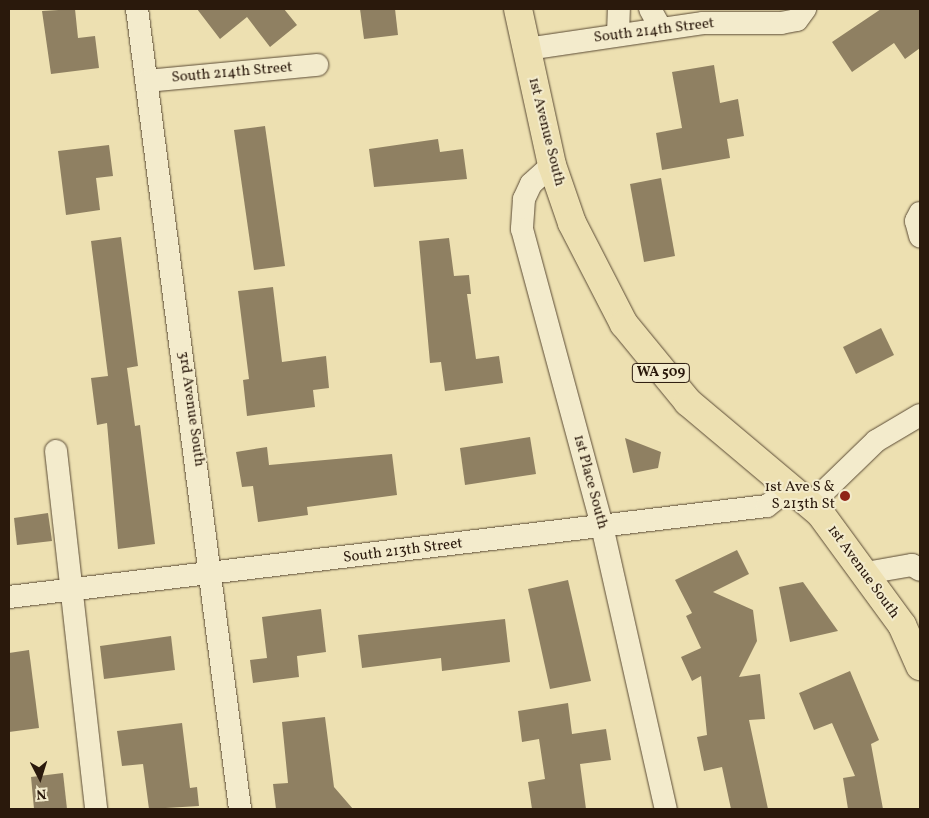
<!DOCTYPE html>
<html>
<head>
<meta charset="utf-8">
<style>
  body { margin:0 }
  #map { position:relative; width:929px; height:818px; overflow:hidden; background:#ede0b1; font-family:Vollkorn,serif }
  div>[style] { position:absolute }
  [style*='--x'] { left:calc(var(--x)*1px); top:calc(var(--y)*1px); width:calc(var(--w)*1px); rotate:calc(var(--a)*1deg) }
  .building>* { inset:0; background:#8f8062 }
  .roads { filter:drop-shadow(0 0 1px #5b4b35) drop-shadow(0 0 1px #5b4b35) }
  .minor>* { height:22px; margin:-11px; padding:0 11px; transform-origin:11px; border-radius:11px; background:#f3ebcc }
  .major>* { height:28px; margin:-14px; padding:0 14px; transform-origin:14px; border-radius:14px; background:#ede0b1 }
  .dots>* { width:14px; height:14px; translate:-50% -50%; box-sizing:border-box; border:2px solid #f3ebcc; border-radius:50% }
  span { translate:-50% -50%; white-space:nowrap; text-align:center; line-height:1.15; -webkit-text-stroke:4px #f3ebcc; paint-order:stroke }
  .shield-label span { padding:1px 4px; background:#f3ebcc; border:1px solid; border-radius:4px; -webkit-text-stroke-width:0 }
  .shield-label { font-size:14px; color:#2a190c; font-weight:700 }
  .street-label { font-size:15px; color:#2a190c }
  .poi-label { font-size:15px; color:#2a190c }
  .right { translate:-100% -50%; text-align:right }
  .frame { position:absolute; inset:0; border:10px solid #2a190c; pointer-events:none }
  .north { position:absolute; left:15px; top:753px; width:50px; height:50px; -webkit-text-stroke:4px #f3ebcc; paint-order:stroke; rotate:175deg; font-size:14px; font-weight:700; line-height:20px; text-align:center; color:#2a190c }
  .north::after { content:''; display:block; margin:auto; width:18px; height:22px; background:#2a190c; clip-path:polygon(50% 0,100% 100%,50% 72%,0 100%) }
</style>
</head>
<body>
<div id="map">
  <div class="building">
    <i style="clip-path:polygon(75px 9px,78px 38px,95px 36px,99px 68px,51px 74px,42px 11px)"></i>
    <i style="clip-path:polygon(197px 9px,284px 9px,297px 25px,270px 47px,247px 17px,220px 39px)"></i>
    <i style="clip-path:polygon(360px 9px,395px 9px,398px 35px,364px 39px)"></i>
    <i style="clip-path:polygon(881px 9px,920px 9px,920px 48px,905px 59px,894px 43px,852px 72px,832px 42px)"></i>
    <i style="clip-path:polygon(714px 65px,720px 103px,738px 99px,744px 136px,727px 139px,730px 158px,662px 170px,656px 133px,682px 128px,672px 72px)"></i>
    <i style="clip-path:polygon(265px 126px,285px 266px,254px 270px,234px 130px)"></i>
    <i style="clip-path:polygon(438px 139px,440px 152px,463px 149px,467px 179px,374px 187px,369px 149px)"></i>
    <i style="clip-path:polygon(109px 145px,113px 176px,96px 178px,100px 210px,66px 215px,58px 151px)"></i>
    <i style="clip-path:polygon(661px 178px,675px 256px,644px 262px,630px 184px)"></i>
    <i style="clip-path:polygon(121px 237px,138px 366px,127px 368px,135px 426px,140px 425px,155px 544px,118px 549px,107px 423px,97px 425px,91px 378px,108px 376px,91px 241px)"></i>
    <i style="clip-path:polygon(449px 238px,454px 276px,469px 275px,471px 294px,467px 294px,476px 359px,499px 356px,503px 383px,445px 391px,441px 362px,430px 363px,419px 241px)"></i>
    <i style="clip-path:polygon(273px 287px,282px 362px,326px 356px,329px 388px,313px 390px,315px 407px,247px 416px,243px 380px,249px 379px,238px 291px)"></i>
    <i style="clip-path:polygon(881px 328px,894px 355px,856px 374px,843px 347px)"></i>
    <i style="clip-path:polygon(530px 437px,536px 474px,465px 485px,460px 448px)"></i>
    <i style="clip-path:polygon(625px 438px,661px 452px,658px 468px,633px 473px)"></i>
    <i style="clip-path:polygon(267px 447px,269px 465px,392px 454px,397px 495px,307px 507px,308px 515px,258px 522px,253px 486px,242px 487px,236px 452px)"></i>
    <i style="clip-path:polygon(48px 513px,52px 541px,17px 545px,14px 518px)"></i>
    <i style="clip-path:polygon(737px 550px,749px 574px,713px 592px,753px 610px,757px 641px,739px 677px,760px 674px,765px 719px,749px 720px,768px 809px,731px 809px,722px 767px,704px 771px,697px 737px,707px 735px,701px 676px,692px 681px,681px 657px,701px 648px,686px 616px,692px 613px,675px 580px)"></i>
    <i style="clip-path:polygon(568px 580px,591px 681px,550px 689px,528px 589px)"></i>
    <i style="clip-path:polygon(803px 582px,838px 631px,790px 642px,779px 587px)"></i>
    <i style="clip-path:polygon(321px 609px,326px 652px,297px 656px,299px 677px,253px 683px,250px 660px,267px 658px,262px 617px)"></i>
    <i style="clip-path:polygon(505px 619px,510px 662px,442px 671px,441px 658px,362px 668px,358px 635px)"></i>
    <i style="clip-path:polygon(171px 636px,175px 670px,104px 679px,100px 646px)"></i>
    <i style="clip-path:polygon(29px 650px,39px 728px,9px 732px,9px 653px)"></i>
    <i style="clip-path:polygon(850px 671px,879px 740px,871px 744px,883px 809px,848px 809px,843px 778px,855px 776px,832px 723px,814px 730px,799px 693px)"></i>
    <i style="clip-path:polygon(568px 703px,572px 734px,606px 729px,611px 760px,580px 764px,586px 809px,532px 809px,528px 782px,545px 779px,539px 739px,522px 742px,518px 711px)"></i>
    <i style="clip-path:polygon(325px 717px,334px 787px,353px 809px,276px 809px,273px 784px,288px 783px,282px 722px)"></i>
    <i style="clip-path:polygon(182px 723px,190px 788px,197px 787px,199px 806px,149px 809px,143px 764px,122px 766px,117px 731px)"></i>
    <i style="clip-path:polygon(63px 773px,67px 809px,34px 809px,31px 777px)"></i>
  </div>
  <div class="roads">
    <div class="minor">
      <i style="--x:137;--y:9;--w:807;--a:82.66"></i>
      <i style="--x:650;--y:9;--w:21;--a:61"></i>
      <i style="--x:618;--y:34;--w:25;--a:-88"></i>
      <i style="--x:527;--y:49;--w:178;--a:-8.4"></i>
      <i style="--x:703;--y:23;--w:78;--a:0"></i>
      <i style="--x:781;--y:23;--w:16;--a:-11"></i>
      <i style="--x:797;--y:20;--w:14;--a:-54"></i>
      <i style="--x:147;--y:81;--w:171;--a:-5.4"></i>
      <i style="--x:552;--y:165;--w:28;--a:138"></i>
      <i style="--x:531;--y:184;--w:17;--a:115"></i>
      <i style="--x:524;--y:199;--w:30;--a:94"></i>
      <i style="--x:522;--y:229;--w:308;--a:74.9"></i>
      <i style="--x:602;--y:526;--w:290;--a:77.3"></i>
      <i style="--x:920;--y:213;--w:9;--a:117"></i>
      <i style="--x:916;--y:221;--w:16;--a:75"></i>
      <i style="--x:56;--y:451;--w:360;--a:83.6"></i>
      <i style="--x:810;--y:505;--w:92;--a:-44.1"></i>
      <i style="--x:876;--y:441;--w:51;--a:-30.6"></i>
      <i style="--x:866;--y:573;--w:47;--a:-9.9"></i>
      <i style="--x:912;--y:565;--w:9;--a:32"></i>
      <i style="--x:9;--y:597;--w:763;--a:-6.85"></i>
      <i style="--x:767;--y:506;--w:31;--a:-38"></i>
    </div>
    <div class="major">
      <i style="--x:518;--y:9;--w:160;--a:77.7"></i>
      <i style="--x:552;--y:165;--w:61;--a:71"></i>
      <i style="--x:572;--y:223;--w:114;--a:62.8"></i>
      <i style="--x:624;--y:324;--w:101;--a:50.6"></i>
      <i style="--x:688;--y:402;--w:172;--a:40.1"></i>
      <i style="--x:820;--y:513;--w:139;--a:53.8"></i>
      <i style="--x:902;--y:625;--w:45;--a:66.3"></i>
    </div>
  </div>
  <div class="dots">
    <i style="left:845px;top:496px;background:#8f2418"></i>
  </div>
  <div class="shield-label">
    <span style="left:661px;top:373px">WA 509</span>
  </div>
  <div class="street-label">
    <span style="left:654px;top:31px;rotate:-7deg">South 214th Street</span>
    <span style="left:232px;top:73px;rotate:-5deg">South 214th Street</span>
    <span style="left:546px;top:132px;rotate:76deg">1st Avenue South</span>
    <span style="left:191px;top:409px;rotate:82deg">3rd Avenue South</span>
    <span style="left:590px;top:482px;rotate:75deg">1st Place South</span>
    <span style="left:403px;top:551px;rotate:-7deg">South 213th Street</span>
    <span style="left:863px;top:572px;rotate:54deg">1st Avenue South</span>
  </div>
  <div class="poi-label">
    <span class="right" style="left:835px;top:496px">1st Ave S &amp;<br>S 213th St</span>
  </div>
  <div class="frame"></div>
  <div class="north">N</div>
</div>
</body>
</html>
